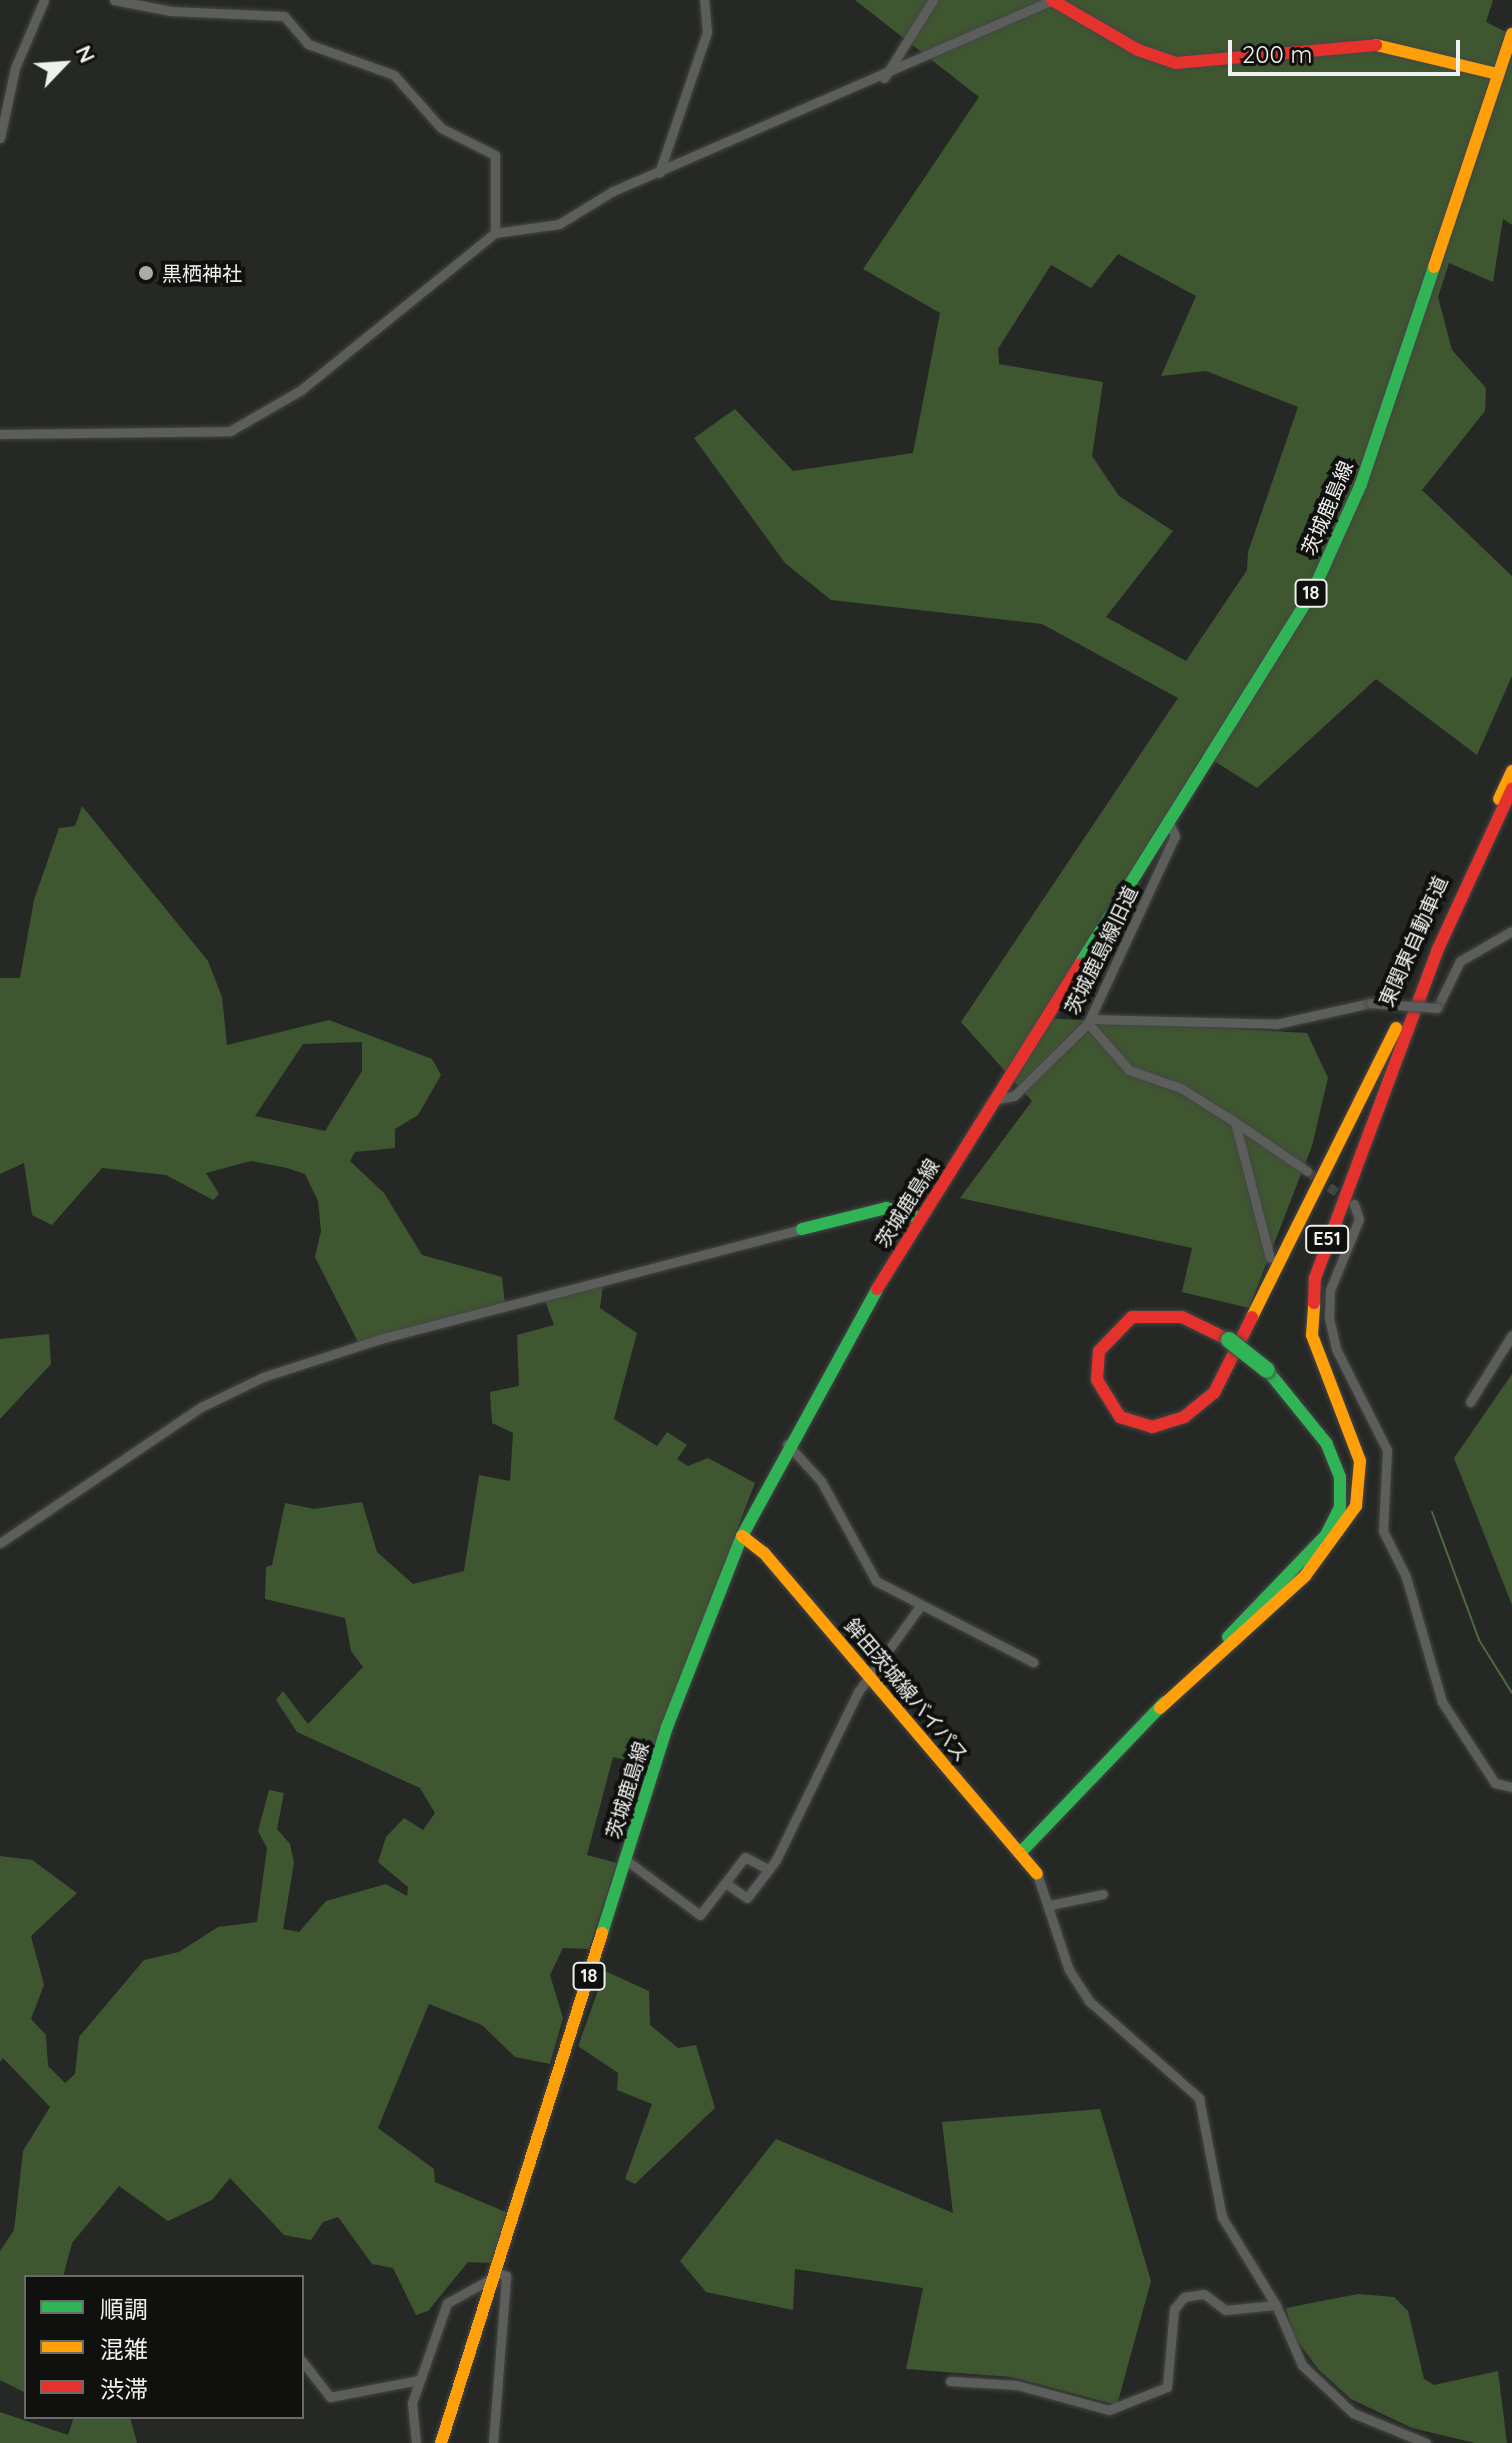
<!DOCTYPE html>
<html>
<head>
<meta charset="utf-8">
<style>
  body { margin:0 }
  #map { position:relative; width:1512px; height:2443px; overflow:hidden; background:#262825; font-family:Quicksand,"Noto Sans JP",sans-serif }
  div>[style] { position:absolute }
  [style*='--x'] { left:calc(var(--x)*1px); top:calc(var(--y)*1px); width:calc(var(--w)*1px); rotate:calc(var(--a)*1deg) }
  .forest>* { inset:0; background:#3f5730 }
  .stream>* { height:2px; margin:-1px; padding:0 1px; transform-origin:1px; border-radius:1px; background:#4e683f }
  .street-tunnel>* { height:9px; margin-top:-4.5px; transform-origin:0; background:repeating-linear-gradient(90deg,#444643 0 9px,transparent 0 13.5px) }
  .roads { filter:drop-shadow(0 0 2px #444644) drop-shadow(0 0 2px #444644) }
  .street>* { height:9px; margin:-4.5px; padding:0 4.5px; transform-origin:4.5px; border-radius:4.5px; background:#5c5e5b }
  .fast>* { height:12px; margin:-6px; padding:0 6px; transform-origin:6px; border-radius:6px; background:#30b455 }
  .slow>* { height:12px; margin:-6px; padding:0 6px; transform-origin:6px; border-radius:6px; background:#ff9f0a }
  .jam>* { height:12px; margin:-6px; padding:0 6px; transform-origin:6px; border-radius:6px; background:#e5322d }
  .bridges { filter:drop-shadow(0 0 2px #444644) drop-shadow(0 0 2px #444644) }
  .street-bridge>* { height:9px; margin:-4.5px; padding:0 4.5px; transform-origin:4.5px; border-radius:4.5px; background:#5c5e5b }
  .fast-bridge>* { height:16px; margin:-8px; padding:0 8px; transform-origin:8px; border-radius:8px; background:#30b455 }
  .dots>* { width:22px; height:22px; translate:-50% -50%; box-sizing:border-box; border:4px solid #10110f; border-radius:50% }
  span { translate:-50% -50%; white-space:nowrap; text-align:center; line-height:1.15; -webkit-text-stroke:8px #10110f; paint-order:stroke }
  .shield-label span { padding:2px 6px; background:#10110f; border:2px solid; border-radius:6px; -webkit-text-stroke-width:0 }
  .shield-label { font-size:18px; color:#eff1ee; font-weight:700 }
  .poi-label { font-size:20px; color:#eff1ee }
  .left { translate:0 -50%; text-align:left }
  .street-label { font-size:20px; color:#eff1ee }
  .legend { position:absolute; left:24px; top:2275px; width:280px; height:144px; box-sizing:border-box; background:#10110f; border:2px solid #696b68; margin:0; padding:10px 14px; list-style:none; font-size:24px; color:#eff1ee }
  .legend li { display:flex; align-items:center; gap:16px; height:40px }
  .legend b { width:40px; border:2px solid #696b68 }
  .north { position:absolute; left:24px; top:24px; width:80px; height:80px; -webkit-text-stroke:6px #10110f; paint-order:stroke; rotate:65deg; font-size:22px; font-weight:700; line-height:32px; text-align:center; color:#eff1ee }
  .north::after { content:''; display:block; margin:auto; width:28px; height:36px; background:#eff1ee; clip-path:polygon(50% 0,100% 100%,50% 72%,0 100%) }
  .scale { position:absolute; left:1228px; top:40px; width:232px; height:36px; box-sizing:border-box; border:4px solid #eff1ee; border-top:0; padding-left:10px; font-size:24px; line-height:28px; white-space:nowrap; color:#eff1ee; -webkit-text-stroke:6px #10110f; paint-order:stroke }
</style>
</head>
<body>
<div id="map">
  <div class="forest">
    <i style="clip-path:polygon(evenodd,855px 0,1493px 0,1486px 22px,1512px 35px,1512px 225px,1503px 219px,1493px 282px,1449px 263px,1438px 297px,1452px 350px,1486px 388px,1485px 411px,1422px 490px,1512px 576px,1512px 676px,1477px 755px,1376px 679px,1257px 788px,1203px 754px,1045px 1018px,1307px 1033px,1328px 1078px,1312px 1146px,1249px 1308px,1182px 1292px,1192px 1248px,960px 1198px,1032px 1101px,961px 1022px,1178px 698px,1042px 624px,831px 600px,785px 563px,694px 438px,735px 409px,793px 471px,913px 453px,940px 313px,863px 269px,979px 97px,855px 0,1118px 254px,1196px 296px,1161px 376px,1206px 371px,1298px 407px,1248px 552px,1247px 570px,1186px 661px,1106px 617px,1173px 531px,1119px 496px,1092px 456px,1103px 382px,999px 364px,998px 349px,1051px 265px,1091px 288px,1118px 254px)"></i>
    <i style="clip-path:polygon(evenodd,82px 806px,208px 961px,222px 997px,227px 1045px,329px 1020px,432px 1059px,441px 1075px,418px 1115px,395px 1129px,395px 1148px,355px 1152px,350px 1161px,384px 1193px,422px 1255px,502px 1277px,505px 1305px,358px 1342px,315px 1257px,321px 1231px,318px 1201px,305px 1174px,287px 1168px,251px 1161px,206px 1173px,219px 1194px,213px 1200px,166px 1175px,102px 1168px,52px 1225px,32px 1215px,24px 1163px,0 1174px,0 978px,20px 978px,34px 900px,59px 828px,75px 826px,82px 806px,362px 1042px,362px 1071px,325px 1131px,255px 1116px,303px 1044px,362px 1042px)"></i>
    <i style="clip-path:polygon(603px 1285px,600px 1308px,637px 1333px,614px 1419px,657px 1446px,667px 1432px,687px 1445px,677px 1459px,688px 1466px,708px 1458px,755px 1483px,647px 1765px,613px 1757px,587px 1855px,617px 1863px,589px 1949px,563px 1948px,550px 1975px,563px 2018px,550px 2064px,515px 2057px,482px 2025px,429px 2004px,378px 2128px,434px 2169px,435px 2182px,508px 2213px,492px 2263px,468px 2262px,428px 2311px,416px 2315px,393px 2268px,372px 2264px,338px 2217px,323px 2222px,311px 2240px,284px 2235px,230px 2178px,212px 2200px,168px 2221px,119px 2186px,72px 2243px,63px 2277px,26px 2277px,26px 2393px,0 2380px,0 2251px,14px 2230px,23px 2151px,50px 2107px,3px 2058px,0 2062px,0 1856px,32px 1860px,77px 1893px,31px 1936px,44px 1985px,31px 2019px,46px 2035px,48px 2066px,65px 2083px,75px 2074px,79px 2037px,144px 1960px,179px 1952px,218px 1927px,257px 1922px,267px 1848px,258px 1831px,269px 1790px,284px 1793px,277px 1829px,290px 1844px,294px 1863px,283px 1929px,299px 1932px,326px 1901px,386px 1884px,407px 1896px,408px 1887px,378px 1862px,386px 1837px,404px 1818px,423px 1830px,435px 1813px,420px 1788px,297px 1732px,276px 1700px,283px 1691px,308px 1724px,363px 1667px,351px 1651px,345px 1618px,265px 1599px,266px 1567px,272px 1565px,285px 1503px,314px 1509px,362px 1502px,377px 1552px,413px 1584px,464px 1571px,479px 1475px,510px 1481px,513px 1433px,492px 1423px,490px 1392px,519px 1386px,517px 1335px,554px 1325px,545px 1301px)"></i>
    <i style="clip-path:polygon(49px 1334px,51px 1364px,0 1419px,0 1339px)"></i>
    <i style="clip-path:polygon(1512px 1374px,1512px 1605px,1454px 1458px)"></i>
    <i style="clip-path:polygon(605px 1971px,649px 1991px,650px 2025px,678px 2048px,696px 2045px,715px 2108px,635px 2184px,625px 2179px,652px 2104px,617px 2090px,618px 2073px,578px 2046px)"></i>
    <i style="clip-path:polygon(1100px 2109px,1151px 2281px,1117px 2405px,1011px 2377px,906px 2369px,923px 2288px,795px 2269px,793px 2310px,706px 2292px,680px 2261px,776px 2139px,953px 2213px,942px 2122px)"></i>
    <i style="clip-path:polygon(1358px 2294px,1394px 2297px,1408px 2311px,1424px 2379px,1434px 2385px,1498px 2371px,1507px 2443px,1475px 2443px,1412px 2428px,1351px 2399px,1318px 2369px,1293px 2335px,1286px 2308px)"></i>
    <i style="clip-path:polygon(0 2412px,68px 2435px,74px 2417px,130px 2417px,137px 2443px,0 2443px)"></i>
  </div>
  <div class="stream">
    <i style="--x:1432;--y:1512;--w:136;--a:69.8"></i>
    <i style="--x:1479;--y:1640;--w:62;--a:58.1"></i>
  </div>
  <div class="street-tunnel">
    <i style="--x:1307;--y:1171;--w:50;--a:35.3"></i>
  </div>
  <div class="roads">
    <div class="street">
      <i style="--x:114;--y:0;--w:58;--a:10.9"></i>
      <i style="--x:171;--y:11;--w:113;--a:2.5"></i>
      <i style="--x:284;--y:16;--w:37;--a:49"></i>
      <i style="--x:308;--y:44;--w:91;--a:19.8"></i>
      <i style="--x:394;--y:75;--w:71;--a:48.4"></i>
      <i style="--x:441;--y:128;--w:60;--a:26.6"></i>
      <i style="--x:495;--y:155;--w:78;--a:90"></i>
      <i style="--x:884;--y:78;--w:92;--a:-57.9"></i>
      <i style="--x:0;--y:138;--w:72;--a:-77.9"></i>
      <i style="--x:15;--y:68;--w:74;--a:-66.9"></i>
      <i style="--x:659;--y:173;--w:149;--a:-71.2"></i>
      <i style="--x:707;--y:32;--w:32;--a:-95"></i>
      <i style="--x:0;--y:434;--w:230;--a:-0.7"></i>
      <i style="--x:230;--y:431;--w:82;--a:-30"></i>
      <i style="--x:301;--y:390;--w:250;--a:-39"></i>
      <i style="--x:495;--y:233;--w:65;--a:-8"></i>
      <i style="--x:559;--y:224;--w:63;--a:-31.4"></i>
      <i style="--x:613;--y:191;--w:480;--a:-23.5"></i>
      <i style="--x:1437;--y:1008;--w:52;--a:-63.9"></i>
      <i style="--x:1460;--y:961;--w:60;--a:-30"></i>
      <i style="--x:1090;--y:1019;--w:186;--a:1.5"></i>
      <i style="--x:1276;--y:1024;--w:97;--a:-12.5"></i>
      <i style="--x:1088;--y:1023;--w:62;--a:48.9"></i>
      <i style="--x:1129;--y:1070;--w:55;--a:19.1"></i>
      <i style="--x:1181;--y:1088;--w:64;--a:32.2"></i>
      <i style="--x:1235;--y:1122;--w:140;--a:75.6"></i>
      <i style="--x:997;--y:1099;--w:17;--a:-10"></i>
      <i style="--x:1014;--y:1096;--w:104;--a:-44.6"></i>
      <i style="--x:1088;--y:1023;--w:206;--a:-65.1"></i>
      <i style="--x:1175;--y:836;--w:12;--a:-114"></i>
      <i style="--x:1235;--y:1122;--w:87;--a:34.2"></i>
      <i style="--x:1354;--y:1204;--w:16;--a:72"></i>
      <i style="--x:1359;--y:1219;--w:77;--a:112.2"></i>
      <i style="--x:1330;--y:1290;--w:28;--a:92"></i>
      <i style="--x:1329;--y:1318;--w:32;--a:77"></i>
      <i style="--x:1336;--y:1349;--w:113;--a:63.2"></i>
      <i style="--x:1387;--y:1450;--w:81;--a:92.8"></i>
      <i style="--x:1383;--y:1531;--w:51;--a:63.4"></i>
      <i style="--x:1406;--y:1577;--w:130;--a:73.9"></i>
      <i style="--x:1442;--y:1702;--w:97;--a:56.8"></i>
      <i style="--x:1495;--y:1783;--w:17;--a:13"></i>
      <i style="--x:1470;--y:1402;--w:79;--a:-57.9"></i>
      <i style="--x:787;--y:1444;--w:50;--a:47.4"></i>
      <i style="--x:821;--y:1481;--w:114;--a:61.2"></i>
      <i style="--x:876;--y:1581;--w:177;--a:27.3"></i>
      <i style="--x:0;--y:1543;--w:243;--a:-34.1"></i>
      <i style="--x:201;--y:1407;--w:69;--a:-25.8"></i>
      <i style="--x:263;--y:1377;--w:123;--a:-18"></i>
      <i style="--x:380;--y:1339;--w:436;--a:-14.6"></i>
      <i style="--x:626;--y:1860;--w:92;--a:36.6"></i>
      <i style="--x:700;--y:1915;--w:73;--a:-52.2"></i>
      <i style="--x:745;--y:1857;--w:27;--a:28"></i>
      <i style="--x:1037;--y:1874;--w:101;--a:71.6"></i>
      <i style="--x:1069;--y:1970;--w:37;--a:57"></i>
      <i style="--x:1089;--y:2001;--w:147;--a:41.4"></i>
      <i style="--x:1199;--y:2098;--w:121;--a:79.1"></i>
      <i style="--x:1222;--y:2217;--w:103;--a:58.5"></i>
      <i style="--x:1276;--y:2305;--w:65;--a:66.6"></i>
      <i style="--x:1302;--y:2365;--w:70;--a:43.3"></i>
      <i style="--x:1353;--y:2413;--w:79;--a:22.3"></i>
      <i style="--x:727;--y:1884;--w:24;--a:35"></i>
      <i style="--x:747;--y:1898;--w:48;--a:-52.7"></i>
      <i style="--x:776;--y:1860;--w:187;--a:-64"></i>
      <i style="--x:858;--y:1692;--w:107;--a:-54.1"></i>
      <i style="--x:1050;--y:1905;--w:54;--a:-11.7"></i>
      <i style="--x:302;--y:2361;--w:46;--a:52.1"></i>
      <i style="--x:330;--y:2397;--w:91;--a:-10.8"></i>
      <i style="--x:950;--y:2381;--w:67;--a:3.4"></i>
      <i style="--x:1017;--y:2385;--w:95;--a:15.2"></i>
      <i style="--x:1109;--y:2410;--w:62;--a:-21.6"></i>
      <i style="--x:1167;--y:2387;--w:78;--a:-84.9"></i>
      <i style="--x:1174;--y:2309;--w:16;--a:-50"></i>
      <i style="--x:1184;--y:2297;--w:20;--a:-9"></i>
      <i style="--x:1204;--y:2294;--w:26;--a:37"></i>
      <i style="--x:1225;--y:2310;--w:51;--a:-5.6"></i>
      <i style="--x:416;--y:2443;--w:40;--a:-95.7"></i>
      <i style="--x:412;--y:2403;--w:106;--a:-70.7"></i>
      <i style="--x:447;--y:2303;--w:54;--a:-29"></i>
      <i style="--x:493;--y:2443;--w:168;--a:-85.5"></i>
      <i style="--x:506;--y:2276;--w:11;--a:-158"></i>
    </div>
    <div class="fast">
      <i style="--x:1080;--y:964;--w:440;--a:-58"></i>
      <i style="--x:1313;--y:591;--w:117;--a:-65.8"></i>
      <i style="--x:1361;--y:484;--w:229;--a:-71.4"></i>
      <i style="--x:802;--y:1229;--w:87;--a:-14"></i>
      <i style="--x:886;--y:1208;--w:36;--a:16"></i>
      <i style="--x:1228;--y:1637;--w:141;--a:-46.1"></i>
      <i style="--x:1326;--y:1535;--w:30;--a:-63"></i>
      <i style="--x:1340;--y:1508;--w:31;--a:-90"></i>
      <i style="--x:1340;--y:1477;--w:35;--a:-112"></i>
      <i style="--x:1327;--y:1444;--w:95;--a:-129"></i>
      <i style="--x:1020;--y:1853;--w:209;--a:-46.2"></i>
      <i style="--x:602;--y:1933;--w:216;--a:-72.5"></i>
      <i style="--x:667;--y:1727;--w:205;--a:-68.6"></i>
      <i style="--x:742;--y:1536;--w:281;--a:-61.3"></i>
    </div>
    <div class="slow">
      <i style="--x:1376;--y:45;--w:125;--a:13.4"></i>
      <i style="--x:1434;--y:267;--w:246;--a:-71.5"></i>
      <i style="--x:1499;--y:799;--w:31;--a:-65"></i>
      <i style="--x:1252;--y:1317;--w:323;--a:-63.5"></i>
      <i style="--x:742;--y:1536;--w:28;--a:38"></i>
      <i style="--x:764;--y:1553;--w:421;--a:49.6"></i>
      <i style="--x:1160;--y:1708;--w:196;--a:-42.3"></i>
      <i style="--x:1305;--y:1576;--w:87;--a:-53.9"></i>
      <i style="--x:1356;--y:1506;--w:45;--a:-84.9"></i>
      <i style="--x:1360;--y:1461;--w:135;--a:-110.9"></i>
      <i style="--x:1312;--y:1335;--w:32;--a:-86"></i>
      <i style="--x:441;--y:2443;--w:535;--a:-72.48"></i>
    </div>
    <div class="jam">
      <i style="--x:1052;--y:0;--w:99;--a:30.2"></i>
      <i style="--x:1138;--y:50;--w:40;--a:18.9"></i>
      <i style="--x:1176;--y:63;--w:201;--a:-5.1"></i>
      <i style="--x:877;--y:1289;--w:383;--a:-58"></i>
      <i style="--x:1314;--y:1303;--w:25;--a:-88"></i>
      <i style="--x:1315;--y:1278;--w:349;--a:-69.5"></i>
      <i style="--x:1437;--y:951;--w:179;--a:-65.2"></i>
      <i style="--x:1229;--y:1340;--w:52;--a:-153.9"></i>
      <i style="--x:1182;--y:1317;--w:50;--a:180"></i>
      <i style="--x:1132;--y:1317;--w:47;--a:134.1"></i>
      <i style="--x:1099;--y:1351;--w:29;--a:94"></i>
      <i style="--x:1097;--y:1380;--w:44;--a:58.1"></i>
      <i style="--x:1120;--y:1417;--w:34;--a:17"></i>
      <i style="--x:1152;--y:1427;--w:34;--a:-17"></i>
      <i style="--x:1184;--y:1417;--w:38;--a:-39"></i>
      <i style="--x:1214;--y:1393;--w:85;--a:-63.4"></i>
    </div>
  </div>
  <div class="bridges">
    <div class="street-bridge">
      <i style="--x:1371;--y:1003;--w:66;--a:4.3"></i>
    </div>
    <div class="fast-bridge">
      <i style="--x:1229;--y:1340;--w:48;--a:38.3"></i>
    </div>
  </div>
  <div class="dots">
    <i style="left:146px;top:273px;background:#a9aba8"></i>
  </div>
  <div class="shield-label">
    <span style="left:1311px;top:593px">18</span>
    <span style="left:1327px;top:1239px">E51</span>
    <span style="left:589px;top:1976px">18</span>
  </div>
  <div class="poi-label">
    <span class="left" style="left:162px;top:273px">黒栖神社</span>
  </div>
  <div class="street-label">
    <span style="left:1327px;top:508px;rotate:-67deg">茨城鹿島線</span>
    <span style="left:1413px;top:941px;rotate:-66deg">東関東自動車道</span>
    <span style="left:1101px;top:950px;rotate:-64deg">茨城鹿島線旧道</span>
    <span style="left:907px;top:1203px;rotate:-58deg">茨城鹿島線</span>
    <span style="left:907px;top:1690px;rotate:50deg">鉾田茨城線バイパス</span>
    <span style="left:627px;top:1790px;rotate:-73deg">茨城鹿島線</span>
  </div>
  <ul class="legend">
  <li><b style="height:10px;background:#30b455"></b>順調</li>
  <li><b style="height:10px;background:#ff9f0a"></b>混雑</li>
  <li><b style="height:10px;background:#e5322d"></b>渋滞</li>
  </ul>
  <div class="north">N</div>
  <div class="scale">200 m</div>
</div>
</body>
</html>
